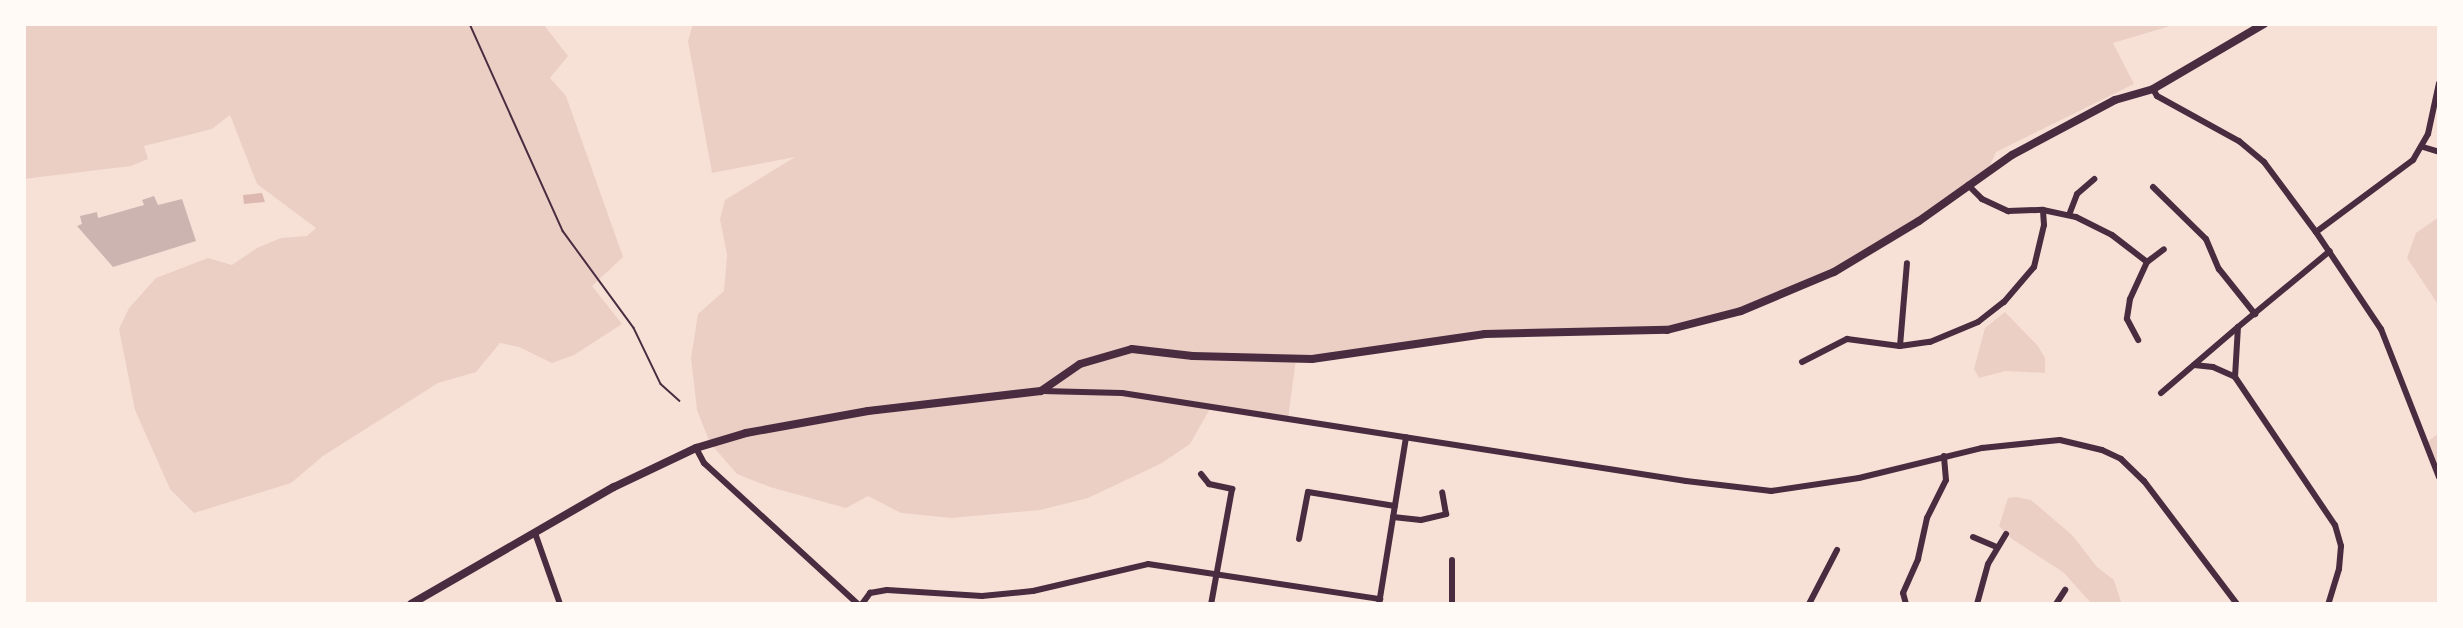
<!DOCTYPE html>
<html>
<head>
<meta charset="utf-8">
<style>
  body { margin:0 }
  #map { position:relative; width:2463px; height:628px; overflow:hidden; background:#f7e1d7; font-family:Spectral,serif }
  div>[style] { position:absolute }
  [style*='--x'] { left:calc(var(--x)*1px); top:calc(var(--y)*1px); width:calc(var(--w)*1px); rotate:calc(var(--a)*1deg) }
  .green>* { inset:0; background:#ebcfc5 }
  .water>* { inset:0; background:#dcb8b0 }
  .building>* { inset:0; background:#ccb4b1 }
  .path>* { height:1.5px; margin:-0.75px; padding:0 0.75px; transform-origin:0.75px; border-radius:0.75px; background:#4a2c40 }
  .minor>* { height:6px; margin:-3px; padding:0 3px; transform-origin:3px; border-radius:3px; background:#4a2c40 }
  .tertiary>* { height:8px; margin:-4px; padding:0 4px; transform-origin:4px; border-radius:4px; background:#4a2c40 }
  span { translate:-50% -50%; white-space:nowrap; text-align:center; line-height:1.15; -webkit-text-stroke:6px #fffaf5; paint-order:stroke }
  .frame { position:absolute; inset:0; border:26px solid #fffaf5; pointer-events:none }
</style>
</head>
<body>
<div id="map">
  <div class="green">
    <i style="clip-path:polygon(24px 24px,544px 25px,568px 56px,550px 78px,566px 96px,623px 257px,592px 286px,622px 324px,574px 355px,552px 363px,519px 347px,500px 343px,476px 372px,438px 383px,323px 456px,291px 483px,194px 513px,170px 489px,135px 410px,119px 329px,129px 308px,156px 278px,208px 258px,232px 265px,257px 248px,281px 238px,307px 236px,316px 228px,257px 184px,230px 115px,212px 129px,144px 146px,148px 159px,131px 166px,24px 179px)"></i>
    <i style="clip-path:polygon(693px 24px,2177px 24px,2113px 43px,2134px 84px,1996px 152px,1988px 170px,1968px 185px,1834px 272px,1741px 311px,1667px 330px,1485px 334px,1296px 359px,1288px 419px,1211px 407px,1190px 444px,1162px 463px,1088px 498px,1040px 510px,951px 518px,901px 513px,868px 496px,846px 508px,770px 487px,737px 474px,710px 443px,697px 410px,691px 358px,698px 314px,724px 291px,727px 255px,720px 219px,725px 200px,795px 157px,712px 173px,688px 41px)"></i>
    <i style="clip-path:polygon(2439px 217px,2439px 306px,2407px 258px,2416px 233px)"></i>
    <i style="clip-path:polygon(2005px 312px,2038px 346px,2045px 358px,2045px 373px,2005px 371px,1979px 378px,1974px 369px,1985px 328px)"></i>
    <i style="clip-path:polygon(2439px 433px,2439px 477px,2427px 442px)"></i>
    <i style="clip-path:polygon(2016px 497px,2031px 500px,2072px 535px,2097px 567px,2114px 580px,2121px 602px,2127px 604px,2092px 604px,2063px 572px,2012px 539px,1999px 526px,2008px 498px)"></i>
  </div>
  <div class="water">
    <i style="clip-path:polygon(262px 193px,265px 202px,244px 204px,243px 195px)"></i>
  </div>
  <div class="building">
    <i style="clip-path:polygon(154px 196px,158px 205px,182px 199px,196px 241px,113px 267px,77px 226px,82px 224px,80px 216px,97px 212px,98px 218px,144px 205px,142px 200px)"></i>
  </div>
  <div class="path">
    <i style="--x:470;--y:24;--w:227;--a:65.8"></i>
    <i style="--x:563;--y:231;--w:120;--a:53.8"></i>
    <i style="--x:634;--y:328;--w:62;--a:64.3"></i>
    <i style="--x:661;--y:384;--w:25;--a:42"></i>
  </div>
  <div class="minor">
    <i style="--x:2153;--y:89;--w:8;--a:60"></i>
    <i style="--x:2157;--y:96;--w:94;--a:28.8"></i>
    <i style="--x:2239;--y:141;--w:33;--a:40"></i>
    <i style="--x:2264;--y:162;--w:87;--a:53.4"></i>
    <i style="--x:2316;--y:232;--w:117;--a:56.2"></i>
    <i style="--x:2381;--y:329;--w:159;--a:68.6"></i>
    <i style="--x:2423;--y:147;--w:17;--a:17"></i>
    <i style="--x:1968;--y:185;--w:20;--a:45"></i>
    <i style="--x:1982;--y:199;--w:29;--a:25"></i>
    <i style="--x:2008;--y:211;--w:35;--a:-2"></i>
    <i style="--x:2043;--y:210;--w:34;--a:12"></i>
    <i style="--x:2076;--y:217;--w:40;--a:26.6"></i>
    <i style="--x:2112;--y:235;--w:44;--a:37.6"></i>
    <i style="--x:2147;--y:262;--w:41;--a:114.7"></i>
    <i style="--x:2130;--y:299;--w:20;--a:99"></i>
    <i style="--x:2127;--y:319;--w:24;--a:62"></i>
    <i style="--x:2153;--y:187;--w:74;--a:44.5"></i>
    <i style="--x:2206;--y:239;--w:33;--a:67"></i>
    <i style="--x:2219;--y:269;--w:58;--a:51.3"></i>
    <i style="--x:2069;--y:215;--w:22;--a:-69"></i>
    <i style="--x:2077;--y:194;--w:23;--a:-41"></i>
    <i style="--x:2316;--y:232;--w:121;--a:-36.6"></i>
    <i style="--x:2413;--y:160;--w:30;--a:-60"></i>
    <i style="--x:2428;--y:134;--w:52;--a:-77.8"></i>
    <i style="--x:2147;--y:262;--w:21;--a:-37"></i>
    <i style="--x:1900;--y:346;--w:83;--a:-85.2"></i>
    <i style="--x:1802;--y:362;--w:51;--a:-27.1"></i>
    <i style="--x:1847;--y:339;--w:53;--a:7.5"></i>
    <i style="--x:1900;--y:346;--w:30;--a:-8"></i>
    <i style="--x:1930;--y:342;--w:52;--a:-22.6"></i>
    <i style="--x:1978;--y:322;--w:33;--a:-38"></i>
    <i style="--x:2004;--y:302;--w:46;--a:-49.4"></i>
    <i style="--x:2034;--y:267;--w:43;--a:-76.6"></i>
    <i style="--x:2044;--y:225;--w:15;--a:-94"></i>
    <i style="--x:2194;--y:365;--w:19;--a:6"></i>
    <i style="--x:2213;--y:367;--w:24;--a:24"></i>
    <i style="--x:2235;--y:377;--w:179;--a:56"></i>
    <i style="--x:2335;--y:525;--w:22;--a:74"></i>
    <i style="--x:2341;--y:546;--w:23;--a:95"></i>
    <i style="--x:2339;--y:569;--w:37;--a:107"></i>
    <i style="--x:2235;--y:377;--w:50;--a:-86.6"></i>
    <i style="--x:2238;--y:327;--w:119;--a:-39.6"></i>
    <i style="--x:1042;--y:391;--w:80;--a:1.4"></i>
    <i style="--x:1122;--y:393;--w:571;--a:8.87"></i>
    <i style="--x:1686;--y:481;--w:86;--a:6.7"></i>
    <i style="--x:1771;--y:491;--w:89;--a:-8.4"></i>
    <i style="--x:1859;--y:478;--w:127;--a:-13.7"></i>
    <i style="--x:1982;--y:448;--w:78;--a:-5.9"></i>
    <i style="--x:2060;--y:440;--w:43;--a:13.4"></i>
    <i style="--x:2102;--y:450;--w:21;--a:25"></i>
    <i style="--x:2121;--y:459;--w:32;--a:44"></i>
    <i style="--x:2144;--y:481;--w:154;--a:52.9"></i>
    <i style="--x:2161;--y:393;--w:101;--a:-40.6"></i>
    <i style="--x:696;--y:448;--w:17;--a:62"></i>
    <i style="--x:704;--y:463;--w:209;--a:42.5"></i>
    <i style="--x:1201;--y:474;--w:13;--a:51"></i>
    <i style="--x:1209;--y:484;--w:24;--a:12"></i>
    <i style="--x:1232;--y:489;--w:117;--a:100.3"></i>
    <i style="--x:1393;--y:517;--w:28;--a:6"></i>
    <i style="--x:1421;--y:520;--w:26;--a:-13"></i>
    <i style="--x:1446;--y:514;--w:22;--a:-100"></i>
    <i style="--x:535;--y:533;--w:75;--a:70.6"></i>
    <i style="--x:1973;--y:537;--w:25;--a:23"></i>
    <i style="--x:1299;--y:539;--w:48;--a:-79.2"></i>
    <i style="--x:1308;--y:492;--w:88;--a:9.1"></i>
    <i style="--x:862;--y:604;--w:14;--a:-54"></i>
    <i style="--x:870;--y:593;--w:17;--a:-10"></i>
    <i style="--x:887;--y:590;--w:95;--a:3.6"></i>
    <i style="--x:982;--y:596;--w:51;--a:-5.6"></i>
    <i style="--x:1033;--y:591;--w:118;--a:-13.2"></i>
    <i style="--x:1148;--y:564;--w:235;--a:8.6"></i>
    <i style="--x:1379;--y:604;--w:169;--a:-80.8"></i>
    <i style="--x:1452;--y:604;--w:44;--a:-90"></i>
    <i style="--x:1809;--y:604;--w:61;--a:-62.6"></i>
    <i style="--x:1906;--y:604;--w:11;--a:-105"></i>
    <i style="--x:1903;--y:593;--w:37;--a:-66"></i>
    <i style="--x:1918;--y:559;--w:42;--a:-77.6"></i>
    <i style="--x:1927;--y:518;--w:42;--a:-63.4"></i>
    <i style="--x:1946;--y:480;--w:24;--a:-95"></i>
    <i style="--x:1977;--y:604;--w:41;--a:-74.6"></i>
    <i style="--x:1988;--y:564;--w:35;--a:-59"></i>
    <i style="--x:2056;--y:604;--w:17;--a:-57"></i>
  </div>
  <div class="tertiary">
    <i style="--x:411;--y:604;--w:234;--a:-30"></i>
    <i style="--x:614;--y:487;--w:91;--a:-25.4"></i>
    <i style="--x:696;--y:448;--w:52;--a:-16.7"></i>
    <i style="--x:746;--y:433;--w:124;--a:-10.2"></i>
    <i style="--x:868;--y:411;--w:174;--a:-6.6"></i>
    <i style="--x:1041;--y:391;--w:47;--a:-34.7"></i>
    <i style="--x:1080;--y:364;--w:54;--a:-16.1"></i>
    <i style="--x:1132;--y:349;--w:61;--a:6.5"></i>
    <i style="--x:1193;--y:356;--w:119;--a:1.4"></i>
    <i style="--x:1312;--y:359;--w:175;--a:-8.2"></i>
    <i style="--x:1485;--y:334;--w:182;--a:-1.3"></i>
    <i style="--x:1667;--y:330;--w:76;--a:-14.4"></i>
    <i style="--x:1741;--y:311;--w:101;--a:-22.8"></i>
    <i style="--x:1834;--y:272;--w:99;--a:-31"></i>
    <i style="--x:1919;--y:221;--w:114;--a:-35.4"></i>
    <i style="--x:2012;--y:155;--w:117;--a:-28.1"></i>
    <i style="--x:2115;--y:100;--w:40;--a:-16"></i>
    <i style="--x:2153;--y:89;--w:129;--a:-30.4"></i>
  </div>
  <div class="frame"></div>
</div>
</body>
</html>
